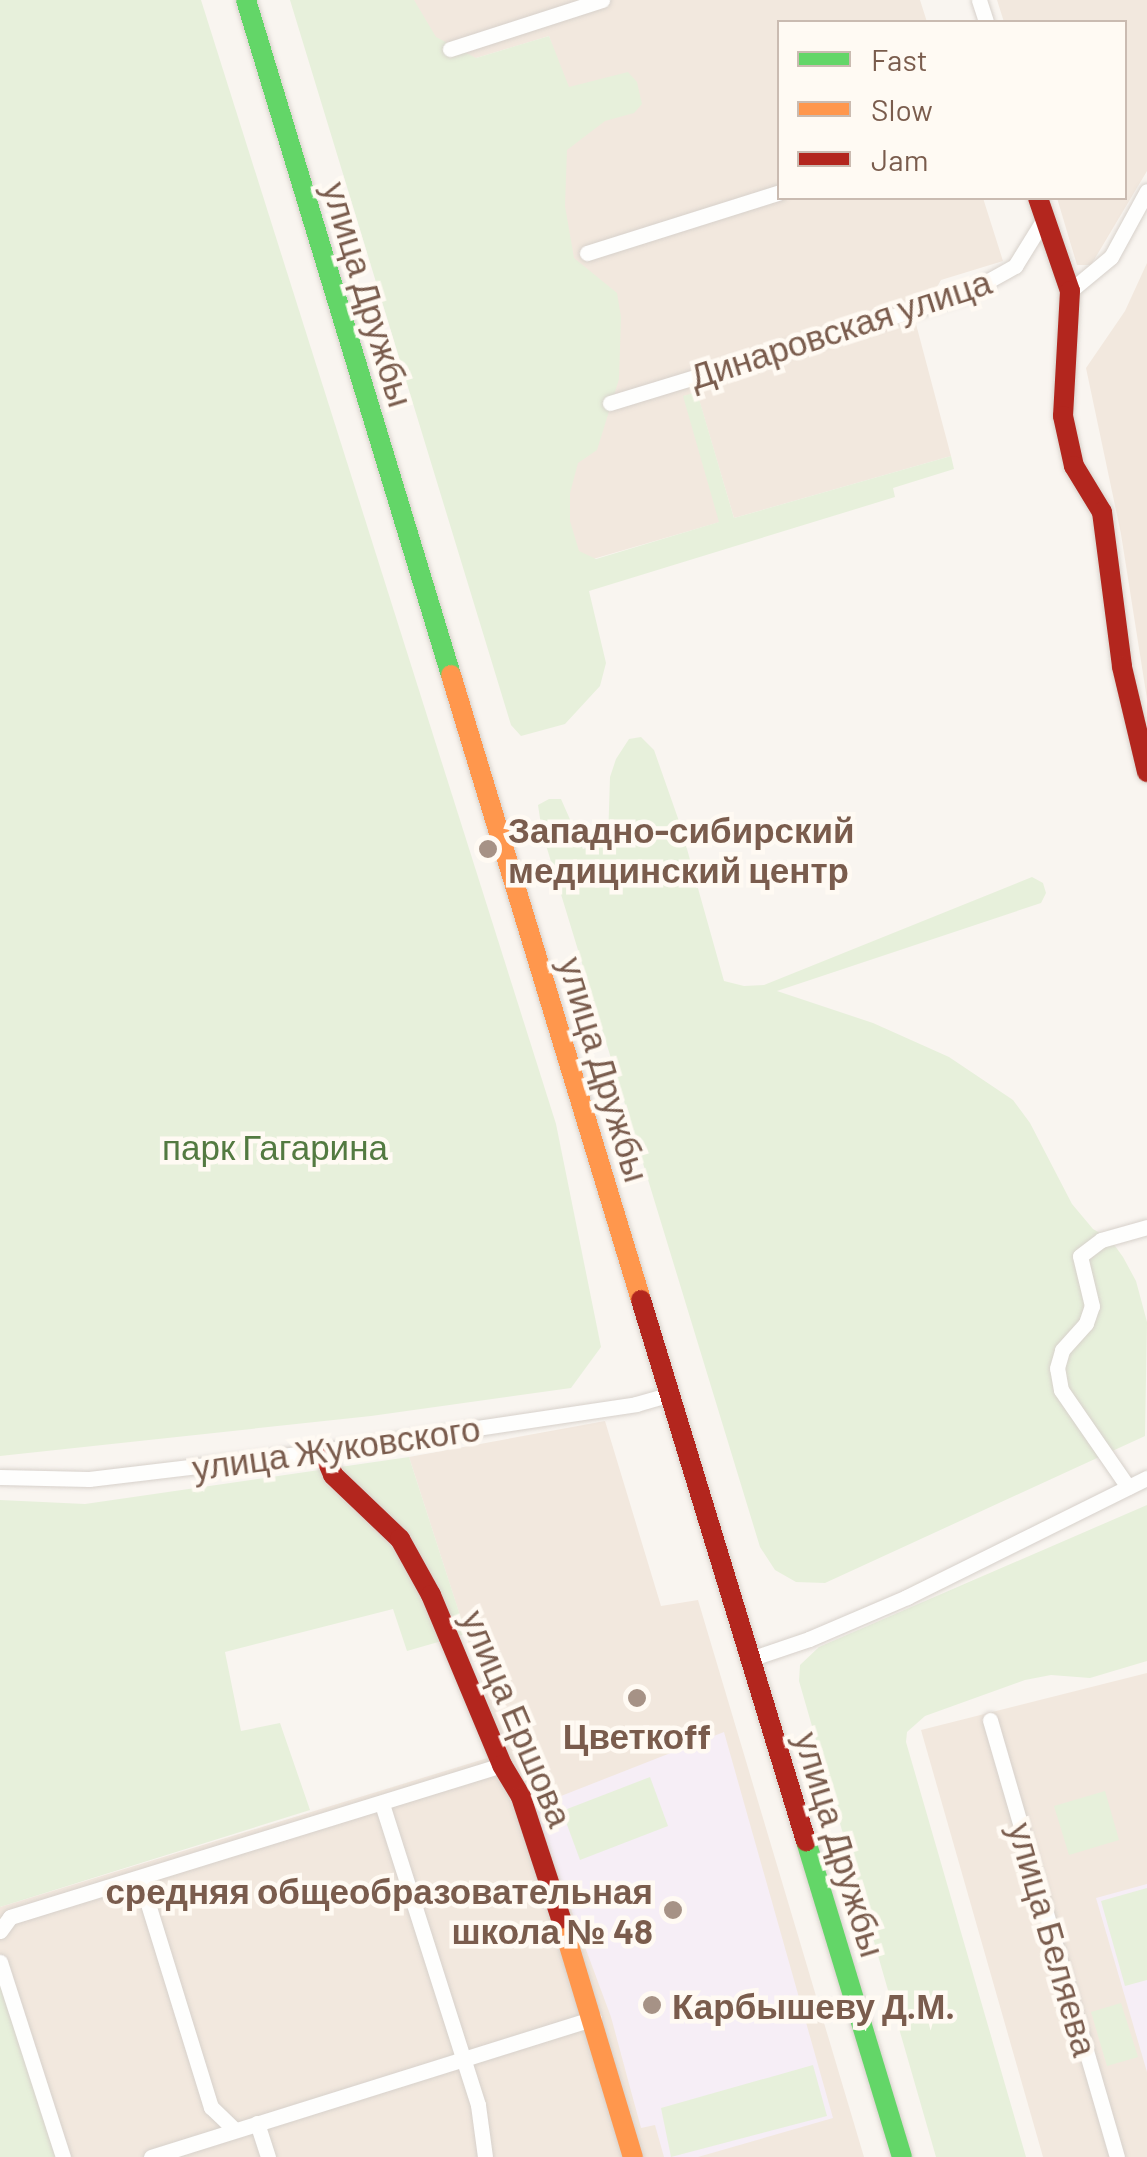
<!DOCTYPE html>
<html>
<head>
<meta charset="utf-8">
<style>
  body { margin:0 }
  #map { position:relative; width:1147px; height:2157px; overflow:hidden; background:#f9f5f0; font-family:Barlow,sans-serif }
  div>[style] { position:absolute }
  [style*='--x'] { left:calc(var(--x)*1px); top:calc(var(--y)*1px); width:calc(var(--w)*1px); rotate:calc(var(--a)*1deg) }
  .residential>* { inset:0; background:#f2e8de }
  .education>* { inset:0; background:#f6eef6 }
  .green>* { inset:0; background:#e7f0db }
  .roads { filter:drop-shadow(0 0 2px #d7d1cb) drop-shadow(0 0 2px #d7d1cb) }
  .street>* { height:15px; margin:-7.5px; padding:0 7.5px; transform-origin:7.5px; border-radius:7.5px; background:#fefefd }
  .fast>* { height:20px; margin:-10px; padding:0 10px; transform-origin:10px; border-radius:10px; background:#63d668 }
  .slow>* { height:20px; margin:-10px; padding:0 10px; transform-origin:10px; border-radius:10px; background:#ff974d }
  .jam>* { height:20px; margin:-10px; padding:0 10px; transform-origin:10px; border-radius:10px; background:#b3261e }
  .dots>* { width:28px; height:28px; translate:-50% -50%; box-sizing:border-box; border:5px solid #fffaf3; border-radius:50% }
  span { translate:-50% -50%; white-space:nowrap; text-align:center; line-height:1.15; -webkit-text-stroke:9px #fffaf3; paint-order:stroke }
  .street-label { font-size:35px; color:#7a5c4d }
  .poi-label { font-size:35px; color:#7a5c4d; font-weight:700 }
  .left { translate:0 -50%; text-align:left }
  .right { translate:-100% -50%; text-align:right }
  .park-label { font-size:35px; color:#537a41 }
  .legend { position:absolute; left:777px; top:20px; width:350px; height:180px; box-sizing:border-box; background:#fffaf3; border:2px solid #cabbb1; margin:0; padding:12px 18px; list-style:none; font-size:30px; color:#7a5c4d }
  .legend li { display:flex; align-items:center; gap:20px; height:50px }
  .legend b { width:50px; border:2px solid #cabbb1 }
</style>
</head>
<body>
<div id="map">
  <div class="residential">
    <i style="clip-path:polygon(407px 0,920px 0,927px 22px,780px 22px,780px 198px,983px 198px,1003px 261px,941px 280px,916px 324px,951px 456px,734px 518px,697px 393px,684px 396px,720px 522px,576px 564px,545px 440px,516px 147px,578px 126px,549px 36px,427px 73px)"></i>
    <i style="clip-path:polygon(997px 0,1147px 0,1147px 171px,1091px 265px,1077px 265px,1057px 198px,1124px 198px,1124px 22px,1004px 22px)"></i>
    <i style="clip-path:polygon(1147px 263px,1147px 699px,1121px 534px,1086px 368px,1125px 311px)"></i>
    <i style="clip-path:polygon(605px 1421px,661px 1606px,698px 1600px,864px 2157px,59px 2157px,0 1974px,0 1907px,504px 1753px,409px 1457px)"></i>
    <i style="clip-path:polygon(1147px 1673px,1147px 2157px,1043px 2157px,921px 1730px)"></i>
  </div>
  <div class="education">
    <i style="clip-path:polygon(724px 1732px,833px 2118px,698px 2157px,664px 2157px,655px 2125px,641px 2128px,611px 2017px,533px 1807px)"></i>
    <i style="clip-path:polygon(1147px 1884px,1147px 2072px,1096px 1898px)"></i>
  </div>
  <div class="green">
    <i style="clip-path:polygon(0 0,201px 0,556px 1124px,601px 1347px,571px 1388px,371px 1416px,0 1456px)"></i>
    <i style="clip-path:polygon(290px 0,414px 0,436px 37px,476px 58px,549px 36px,569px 87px,628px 72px,637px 82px,642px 104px,634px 113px,605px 121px,567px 150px,565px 206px,574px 258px,617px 293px,621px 317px,619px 379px,597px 450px,578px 463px,570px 493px,570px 521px,579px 551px,596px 559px,719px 522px,683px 396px,697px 392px,734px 518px,951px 456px,954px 469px,893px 488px,895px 497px,589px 591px,606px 663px,600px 686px,565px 724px,521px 736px,511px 725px)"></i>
    <i style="clip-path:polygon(641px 737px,654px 750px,680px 824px,724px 981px,744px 986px,764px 985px,1032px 877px,1043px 883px,1046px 893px,1041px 903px,777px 991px,873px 1023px,949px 1057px,1013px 1100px,1030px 1123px,1072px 1204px,1093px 1229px,1110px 1239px,1123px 1257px,1136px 1281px,1147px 1322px,1145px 1436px,825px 1583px,796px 1582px,775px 1570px,760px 1547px,542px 832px,538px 805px,549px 799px,561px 799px,583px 849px,608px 840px,610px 777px,616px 759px,629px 739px)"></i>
    <i style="clip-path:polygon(409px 1457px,466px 1634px,407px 1651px,393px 1609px,225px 1652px,241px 1731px,280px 1723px,310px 1810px,0 1907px,0 1500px,85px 1504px)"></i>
    <i style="clip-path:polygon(1147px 1505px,1147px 1661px,1090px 1678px,1051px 1675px,1025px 1680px,925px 1716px,907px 1732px,906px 1742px,1026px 2157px,936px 2157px,799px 1681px,800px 1665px,819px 1647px)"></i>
    <i style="clip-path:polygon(650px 1777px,668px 1826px,580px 1860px,562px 1811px)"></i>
    <i style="clip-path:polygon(1105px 1791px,1119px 1840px,1069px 1855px,1054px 1806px)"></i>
    <i style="clip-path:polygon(1147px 1888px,1147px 1980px,1125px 1986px,1101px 1901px)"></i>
    <i style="clip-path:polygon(0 1974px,59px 2157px,0 2157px)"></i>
    <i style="clip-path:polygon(1121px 2003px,1138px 2057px,1107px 2066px,1091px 2012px)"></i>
    <i style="clip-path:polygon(813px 2065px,827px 2116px,671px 2157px,661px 2108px)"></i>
  </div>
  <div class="roads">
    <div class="street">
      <i style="--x:979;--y:0;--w:23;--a:72"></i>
      <i style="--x:450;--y:49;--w:160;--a:-17.9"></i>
      <i style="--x:587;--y:253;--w:202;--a:-17.5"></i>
      <i style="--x:1070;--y:291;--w:53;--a:-39.7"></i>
      <i style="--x:1111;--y:257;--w:75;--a:-61.4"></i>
      <i style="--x:610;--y:403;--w:369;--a:-17"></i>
      <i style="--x:963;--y:295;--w:60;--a:-29.1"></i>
      <i style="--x:1015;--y:266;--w:55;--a:-58.3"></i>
      <i style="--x:0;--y:1477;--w:89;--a:1.3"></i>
      <i style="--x:89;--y:1479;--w:236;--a:-6.8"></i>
      <i style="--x:323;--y:1451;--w:317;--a:-8.5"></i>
      <i style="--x:636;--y:1404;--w:35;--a:-16"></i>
      <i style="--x:1128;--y:1487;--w:118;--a:-124.6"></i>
      <i style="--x:1061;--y:1390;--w:22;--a:-100"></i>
      <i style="--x:1057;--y:1368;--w:19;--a:-74"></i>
      <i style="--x:1062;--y:1350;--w:36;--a:-48"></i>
      <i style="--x:1086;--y:1323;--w:18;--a:-71"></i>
      <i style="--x:1092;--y:1306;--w:51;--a:-103.5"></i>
      <i style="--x:1080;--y:1256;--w:26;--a:-37"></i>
      <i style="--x:1101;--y:1240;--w:48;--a:-15.8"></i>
      <i style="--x:750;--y:1659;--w:62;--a:-18.7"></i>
      <i style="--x:809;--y:1639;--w:107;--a:-23.2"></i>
      <i style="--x:907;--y:1597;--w:268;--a:-26.4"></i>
      <i style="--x:990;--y:1720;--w:455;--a:73.8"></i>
      <i style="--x:382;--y:1804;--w:316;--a:72.3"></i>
      <i style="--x:478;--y:2105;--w:52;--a:82.3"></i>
      <i style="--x:140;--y:1878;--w:240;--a:72.8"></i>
      <i style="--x:211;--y:2107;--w:32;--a:44"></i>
      <i style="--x:0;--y:1931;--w:17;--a:-54"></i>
      <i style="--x:10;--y:1917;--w:515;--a:-17.17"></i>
      <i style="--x:0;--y:1962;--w:205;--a:72.1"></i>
      <i style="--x:257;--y:2123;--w:36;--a:72"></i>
      <i style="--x:151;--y:2157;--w:464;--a:-17.4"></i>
    </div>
    <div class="fast">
      <i style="--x:246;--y:0;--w:705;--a:73.11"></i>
      <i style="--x:806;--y:1841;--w:330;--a:73.1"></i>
    </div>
    <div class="slow">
      <i style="--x:451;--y:675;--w:653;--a:73.09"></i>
      <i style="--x:561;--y:1919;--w:249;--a:73.2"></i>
    </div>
    <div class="jam">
      <i style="--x:1038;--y:198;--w:98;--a:71"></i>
      <i style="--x:1070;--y:291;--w:125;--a:93.2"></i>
      <i style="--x:1063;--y:416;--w:51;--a:77.6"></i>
      <i style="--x:1074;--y:466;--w:54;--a:58.7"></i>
      <i style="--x:1102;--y:512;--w:156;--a:82.6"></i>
      <i style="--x:1122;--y:667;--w:108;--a:76.6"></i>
      <i style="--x:641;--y:1300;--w:566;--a:73.04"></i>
      <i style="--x:323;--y:1451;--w:26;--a:67"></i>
      <i style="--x:333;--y:1475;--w:93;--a:43.7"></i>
      <i style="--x:400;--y:1539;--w:64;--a:61"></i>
      <i style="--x:431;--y:1595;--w:184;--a:67.3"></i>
      <i style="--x:502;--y:1765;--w:37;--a:59"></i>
      <i style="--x:521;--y:1797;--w:128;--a:71.8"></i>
    </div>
  </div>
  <div class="dots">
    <i style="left:488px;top:849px;background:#a69286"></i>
    <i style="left:637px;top:1698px;background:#a69286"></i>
    <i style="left:673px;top:1910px;background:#a69286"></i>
    <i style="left:652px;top:2005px;background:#a69286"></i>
  </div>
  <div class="street-label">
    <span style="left:369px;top:294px;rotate:73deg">улица Дружбы</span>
    <span style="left:840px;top:328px;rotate:-18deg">Динаровская улица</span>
    <span style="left:605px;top:1069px;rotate:73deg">улица Дружбы</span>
    <span style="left:336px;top:1447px;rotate:-8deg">улица Жуковского</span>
    <span style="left:518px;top:1718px;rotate:67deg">улица Ершова</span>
    <span style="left:841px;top:1844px;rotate:73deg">улица Дружбы</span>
    <span style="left:1054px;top:1939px;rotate:74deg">улица Беляева</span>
  </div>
  <div class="poi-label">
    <span class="left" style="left:508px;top:849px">Западно-сибирский<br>медицинский центр</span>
    <span style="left:637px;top:1735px">Цветкоff</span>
    <span class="right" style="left:653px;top:1910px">средняя общеобразовательная<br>школа № 48</span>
    <span class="left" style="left:672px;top:2005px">Карбышеву Д.М.</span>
  </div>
  <div class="park-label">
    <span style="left:275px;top:1146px">парк Гагарина</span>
  </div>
  <ul class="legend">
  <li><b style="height:12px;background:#63d668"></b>Fast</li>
  <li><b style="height:12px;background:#ff974d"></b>Slow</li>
  <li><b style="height:12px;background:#b3261e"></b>Jam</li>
  </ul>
</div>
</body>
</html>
